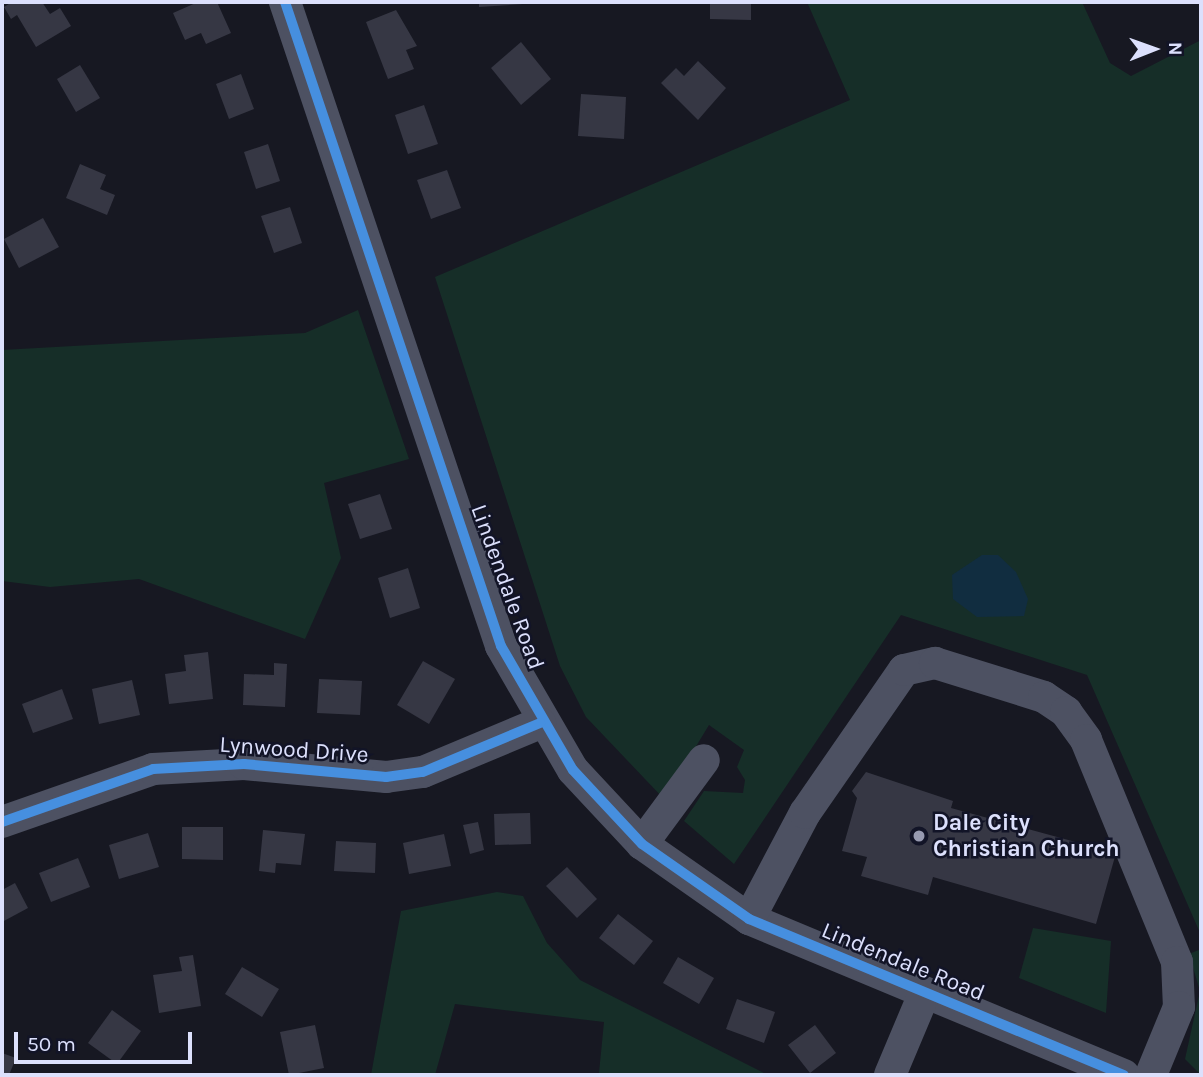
<!DOCTYPE html>
<html>
<head>
<meta charset="utf-8">
<style>
  body { margin:0 }
  #map { position:relative; width:1203px; height:1077px; overflow:hidden; background:#171822; font-family:Karla,sans-serif }
  div>[style] { position:absolute }
  [style*='--x'] { left:calc(var(--x)*1px); top:calc(var(--y)*1px); width:calc(var(--w)*1px); rotate:calc(var(--a)*1deg) }
  .green>* { inset:0; background:#162e28 }
  .water>* { inset:0; background:#112d40 }
  .building>* { inset:0; background:#363744 }
  .minor>* { height:32px; margin:-16px; padding:0 16px; transform-origin:16px; border-radius:16px; background:#4d5162 }
  .cycleway>* { height:10px; margin:-5px; padding:0 5px; transform-origin:5px; border-radius:5px; background:#468fdf }
  .dots>* { width:19px; height:19px; translate:-50% -50%; box-sizing:border-box; border:4px solid #121427; border-radius:50% }
  span { translate:-50% -50%; white-space:nowrap; text-align:center; line-height:1.15; -webkit-text-stroke:5px #121427; paint-order:stroke }
  .street-label { font-size:23px; color:#dce0fc }
  .poi-label { font-size:23px; color:#dce0fc; font-weight:700 }
  .left { translate:0 -50%; text-align:left }
  .frame { position:absolute; inset:0; border:4px solid #dce0fc; pointer-events:none }
  .north { position:absolute; left:1119px; top:14px; width:70px; height:70px; -webkit-text-stroke:5px #121427; paint-order:stroke; rotate:89deg; font-size:19px; font-weight:700; line-height:28px; text-align:center; color:#dce0fc }
  .north::after { content:''; display:block; margin:auto; width:24px; height:32px; background:#dce0fc; clip-path:polygon(50% 0,100% 100%,50% 72%,0 100%) }
  .scale { position:absolute; left:14px; top:1032px; width:178px; height:32px; box-sizing:border-box; border:4px solid #dce0fc; border-top:0; padding-left:9px; font-size:21px; line-height:24px; white-space:nowrap; color:#dce0fc; -webkit-text-stroke:5px #121427; paint-order:stroke }
</style>
</head>
<body>
<div id="map">
  <div class="green">
    <i style="clip-path:polygon(807px 2px,1082px 2px,1110px 63px,1131px 76px,1201px 40px,1201px 935px,1087px 675px,901px 615px,734px 864px,684px 821px,704px 791px,743px 793px,745px 780px,737px 767px,744px 750px,709px 725px,664px 799px,586px 717px,560px 666px,435px 277px,850px 100px)"></i>
    <i style="clip-path:polygon(358px 310px,409px 459px,324px 483px,341px 558px,305px 639px,139px 579px,50px 587px,2px 581px,2px 350px,305px 333px)"></i>
    <i style="clip-path:polygon(497px 892px,523px 896px,547px 943px,580px 980px,768px 1075px,605px 1075px,599px 1073px,604px 1022px,455px 1004px,435px 1075px,371px 1075px,401px 911px)"></i>
    <i style="clip-path:polygon(1033px 928px,1111px 941px,1106px 1013px,1019px 978px)"></i>
    <i style="clip-path:polygon(1201px 949px,1201px 1075px,1185px 1059px,1200px 991px,1189px 954px)"></i>
  </div>
  <div class="water">
    <i style="clip-path:polygon(982px 555px,998px 555px,1016px 572px,1028px 599px,1024px 616px,977px 617px,953px 599px,952px 575px)"></i>
  </div>
  <div class="building">
    <i style="clip-path:polygon(12px 2px,42px 2px,50px 14px,60px 8px,71px 26px,36px 47px,17px 15px,11px 19px,4px 7px)"></i>
    <i style="clip-path:polygon(198px 2px,217px 2px,231px 33px,206px 44px,201px 33px,185px 40px,173px 13px)"></i>
    <i style="clip-path:polygon(479px 2px,522px 2px,523px 4px,479px 7px)"></i>
    <i style="clip-path:polygon(710px 2px,751px 2px,751px 20px,710px 19px)"></i>
    <i style="clip-path:polygon(396px 10px,417px 46px,406px 50px,414px 69px,388px 79px,366px 22px)"></i>
    <i style="clip-path:polygon(521px 42px,551px 79px,521px 105px,491px 68px)"></i>
    <i style="clip-path:polygon(698px 61px,726px 88px,698px 120px,661px 83px,676px 68px,684px 76px)"></i>
    <i style="clip-path:polygon(80px 65px,100px 98px,76px 112px,57px 79px)"></i>
    <i style="clip-path:polygon(241px 74px,254px 109px,229px 119px,216px 84px)"></i>
    <i style="clip-path:polygon(581px 94px,626px 97px,624px 139px,578px 136px)"></i>
    <i style="clip-path:polygon(424px 105px,438px 144px,408px 154px,395px 115px)"></i>
    <i style="clip-path:polygon(268px 144px,280px 181px,256px 189px,244px 152px)"></i>
    <i style="clip-path:polygon(80px 164px,106px 175px,100px 189px,115px 195px,107px 215px,66px 198px)"></i>
    <i style="clip-path:polygon(447px 170px,461px 208px,431px 219px,417px 180px)"></i>
    <i style="clip-path:polygon(290px 207px,302px 243px,274px 253px,261px 216px)"></i>
    <i style="clip-path:polygon(43px 218px,59px 247px,19px 268px,4px 239px)"></i>
    <i style="clip-path:polygon(380px 494px,392px 529px,360px 539px,348px 504px)"></i>
    <i style="clip-path:polygon(408px 568px,420px 608px,390px 618px,378px 578px)"></i>
    <i style="clip-path:polygon(208px 652px,213px 699px,169px 704px,165px 674px,186px 671px,184px 655px)"></i>
    <i style="clip-path:polygon(423px 661px,455px 679px,429px 724px,397px 705px)"></i>
    <i style="clip-path:polygon(274px 663px,287px 664px,285px 707px,243px 705px,244px 674px,274px 675px)"></i>
    <i style="clip-path:polygon(319px 679px,362px 681px,360px 715px,317px 713px)"></i>
    <i style="clip-path:polygon(132px 680px,140px 715px,99px 724px,92px 689px)"></i>
    <i style="clip-path:polygon(62px 689px,73px 719px,33px 733px,22px 704px)"></i>
    <i style="clip-path:polygon(866px 772px,953px 801px,951px 808px,1116px 853px,1096px 924px,933px 877px,928px 895px,861px 876px,867px 857px,842px 851px,857px 798px,852px 791px)"></i>
    <i style="clip-path:polygon(530px 813px,531px 844px,495px 845px,494px 814px)"></i>
    <i style="clip-path:polygon(478px 822px,484px 850px,470px 854px,463px 825px)"></i>
    <i style="clip-path:polygon(182px 827px,223px 827px,223px 860px,182px 859px)"></i>
    <i style="clip-path:polygon(263px 830px,305px 834px,301px 865px,276px 863px,275px 873px,259px 871px)"></i>
    <i style="clip-path:polygon(148px 833px,159px 867px,119px 879px,109px 845px)"></i>
    <i style="clip-path:polygon(444px 834px,451px 866px,409px 874px,403px 843px)"></i>
    <i style="clip-path:polygon(336px 841px,376px 843px,375px 873px,334px 871px)"></i>
    <i style="clip-path:polygon(78px 858px,90px 887px,51px 902px,39px 873px)"></i>
    <i style="clip-path:polygon(567px 867px,597px 899px,577px 918px,546px 886px)"></i>
    <i style="clip-path:polygon(15px 883px,28px 908px,2px 922px,2px 890px)"></i>
    <i style="clip-path:polygon(618px 914px,653px 941px,634px 965px,599px 938px)"></i>
    <i style="clip-path:polygon(193px 955px,201px 1006px,159px 1013px,153px 975px,182px 971px,179px 957px)"></i>
    <i style="clip-path:polygon(678px 957px,714px 978px,699px 1004px,663px 983px)"></i>
    <i style="clip-path:polygon(242px 967px,279px 989px,262px 1017px,225px 994px)"></i>
    <i style="clip-path:polygon(737px 999px,775px 1012px,764px 1043px,726px 1029px)"></i>
    <i style="clip-path:polygon(112px 1010px,141px 1031px,117px 1064px,88px 1043px)"></i>
    <i style="clip-path:polygon(315px 1025px,324px 1068px,289px 1075px,280px 1032px)"></i>
    <i style="clip-path:polygon(815px 1025px,836px 1053px,810px 1073px,788px 1045px)"></i>
    <i style="clip-path:polygon(2px 1053px,16px 1058px,9px 1075px,2px 1075px)"></i>
  </div>
  <div class="minor">
    <i style="--x:285;--y:2;--w:679;--a:71.46"></i>
    <i style="--x:501;--y:646;--w:143;--a:59.9"></i>
    <i style="--x:573;--y:770;--w:101;--a:47"></i>
    <i style="--x:642;--y:844;--w:131;--a:35"></i>
    <i style="--x:749;--y:919;--w:406;--a:22.6"></i>
    <i style="--x:2;--y:822;--w:160;--a:-19.3"></i>
    <i style="--x:153;--y:769;--w:91;--a:-3.1"></i>
    <i style="--x:244;--y:764;--w:143;--a:5.2"></i>
    <i style="--x:386;--y:777;--w:37;--a:-8"></i>
    <i style="--x:423;--y:772;--w:127;--a:-22.7"></i>
    <i style="--x:642;--y:844;--w:104;--a:-53.6"></i>
    <i style="--x:749;--y:919;--w:120;--a:-62.2"></i>
    <i style="--x:805;--y:813;--w:174;--a:-55.3"></i>
    <i style="--x:904;--y:670;--w:32;--a:-13"></i>
    <i style="--x:935;--y:663;--w:114;--a:17.3"></i>
    <i style="--x:1044;--y:697;--w:27;--a:34"></i>
    <i style="--x:1066;--y:712;--w:34;--a:54"></i>
    <i style="--x:1086;--y:740;--w:240;--a:67.7"></i>
    <i style="--x:1177;--y:962;--w:45;--a:87.5"></i>
    <i style="--x:1179;--y:1007;--w:74;--a:112.4"></i>
    <i style="--x:890;--y:1075;--w:88;--a:-67.2"></i>
  </div>
  <div class="cycleway">
    <i style="--x:285;--y:2;--w:679;--a:71.46"></i>
    <i style="--x:501;--y:646;--w:143;--a:59.9"></i>
    <i style="--x:573;--y:770;--w:101;--a:47"></i>
    <i style="--x:642;--y:844;--w:131;--a:35"></i>
    <i style="--x:749;--y:919;--w:406;--a:22.6"></i>
    <i style="--x:2;--y:822;--w:160;--a:-19.3"></i>
    <i style="--x:153;--y:769;--w:91;--a:-3.1"></i>
    <i style="--x:244;--y:764;--w:143;--a:5.2"></i>
    <i style="--x:386;--y:777;--w:37;--a:-8"></i>
    <i style="--x:423;--y:772;--w:127;--a:-22.7"></i>
  </div>
  <div class="dots">
    <i style="left:919px;top:836px;background:#979ab0"></i>
  </div>
  <div class="street-label">
    <span style="left:507px;top:587px;rotate:70deg">Lindendale Road</span>
    <span style="left:294px;top:750px;rotate:4deg">Lynwood Drive</span>
    <span style="left:903px;top:962px;rotate:22deg">Lindendale Road</span>
  </div>
  <div class="poi-label">
    <span class="left" style="left:933px;top:836px">Dale City<br>Christian Church</span>
  </div>
  <div class="frame"></div>
  <div class="north">N</div>
  <div class="scale">50 m</div>
</div>
</body>
</html>
